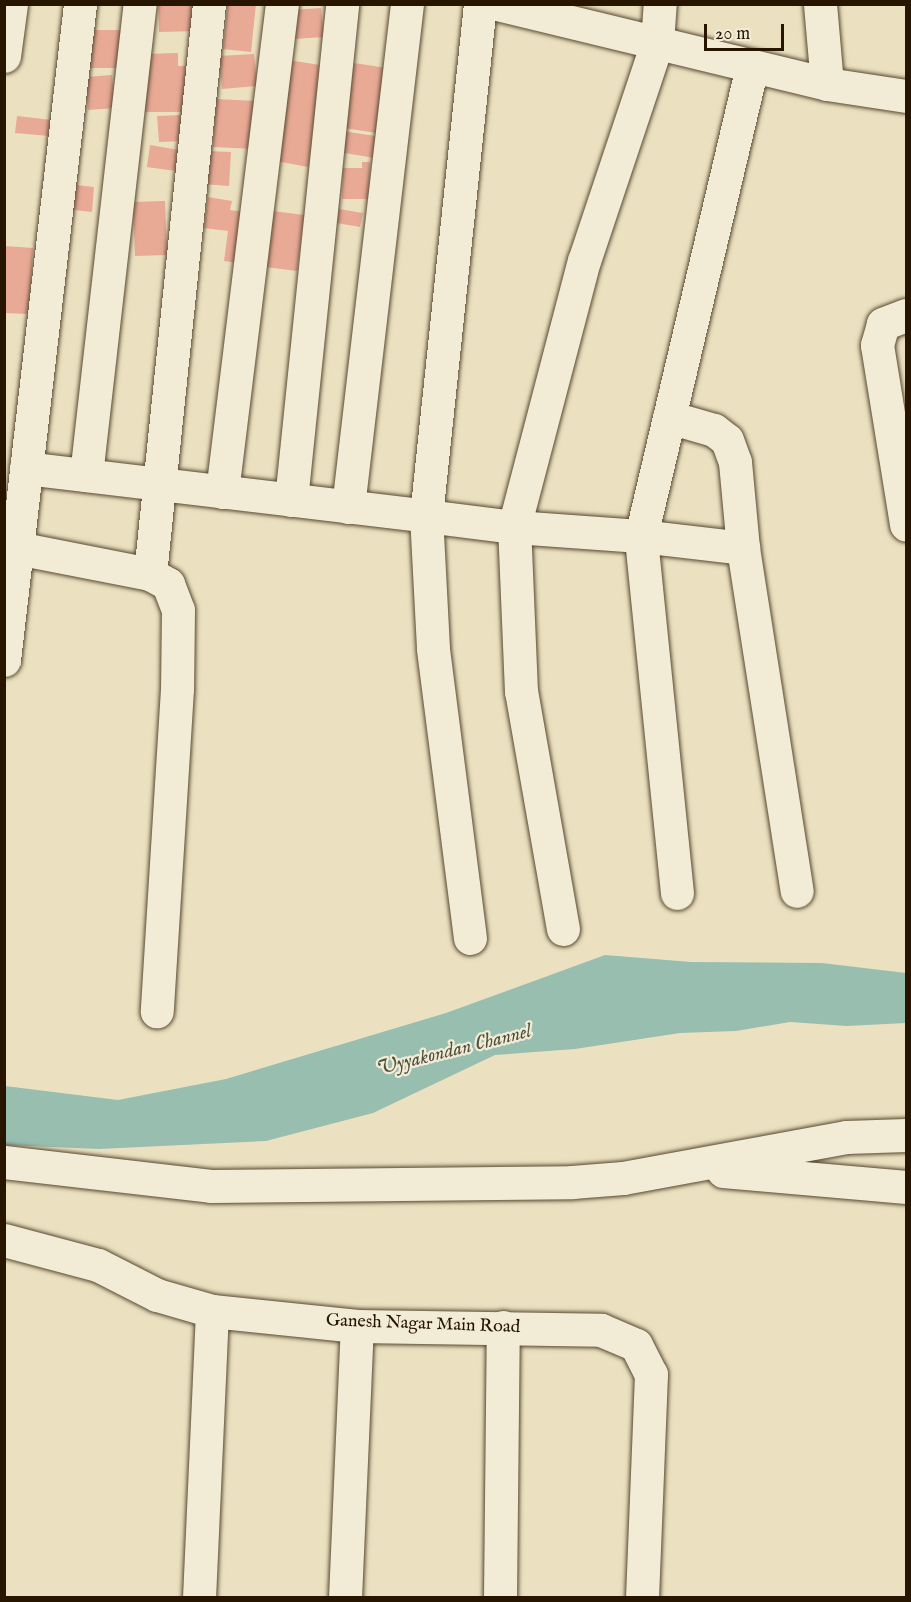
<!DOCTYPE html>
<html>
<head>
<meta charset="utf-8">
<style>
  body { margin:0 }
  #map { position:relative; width:911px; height:1602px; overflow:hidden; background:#ebe1c0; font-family:"IM FELL English",serif }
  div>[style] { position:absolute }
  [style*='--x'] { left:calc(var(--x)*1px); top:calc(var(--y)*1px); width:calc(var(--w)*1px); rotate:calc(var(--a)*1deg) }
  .water>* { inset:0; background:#98beb0 }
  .building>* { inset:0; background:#e8a995 }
  .roads { filter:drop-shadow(0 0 2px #584830) drop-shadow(0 0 2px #584830) }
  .minor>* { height:33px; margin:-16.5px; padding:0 16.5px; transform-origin:16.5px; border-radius:16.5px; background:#f2ecd6 }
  span { translate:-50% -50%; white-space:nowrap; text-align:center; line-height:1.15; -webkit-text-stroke:4.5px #f2ecd6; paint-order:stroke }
  .street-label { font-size:18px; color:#271500 }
  .water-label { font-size:20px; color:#4f503e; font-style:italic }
  .frame { position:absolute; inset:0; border:6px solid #271500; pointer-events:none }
  .scale { position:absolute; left:704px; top:24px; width:80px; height:27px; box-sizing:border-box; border:3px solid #271500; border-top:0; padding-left:8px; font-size:18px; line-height:21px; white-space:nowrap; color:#271500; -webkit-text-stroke:4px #f2ecd6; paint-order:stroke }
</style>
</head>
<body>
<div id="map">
  <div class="water">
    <i style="clip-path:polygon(605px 955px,691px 962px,822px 963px,906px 973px,906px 1023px,847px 1026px,790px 1022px,736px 1031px,680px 1033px,575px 1049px,495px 1055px,373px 1113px,266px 1141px,99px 1149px,5px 1145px,5px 1086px,118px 1100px,226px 1079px,446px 1013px)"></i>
  </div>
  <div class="building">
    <i style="clip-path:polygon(158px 4px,197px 4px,198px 31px,159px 32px)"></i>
    <i style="clip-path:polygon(228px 4px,256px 4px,251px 52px,223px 49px)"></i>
    <i style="clip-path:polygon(321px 8px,324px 37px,294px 39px,292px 10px)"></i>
    <i style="clip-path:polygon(87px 30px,126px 30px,125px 68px,87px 68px)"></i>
    <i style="clip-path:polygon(178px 53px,178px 66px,186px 66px,187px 112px,143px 112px,143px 54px)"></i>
    <i style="clip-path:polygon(254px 54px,257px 86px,222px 89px,219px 56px)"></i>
    <i style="clip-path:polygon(282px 59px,326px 66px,308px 167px,265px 159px)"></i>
    <i style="clip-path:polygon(354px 63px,387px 68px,377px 133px,344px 128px)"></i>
    <i style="clip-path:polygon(112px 75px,115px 108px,88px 110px,86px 77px)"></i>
    <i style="clip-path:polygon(216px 99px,257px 101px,255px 149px,213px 147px)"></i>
    <i style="clip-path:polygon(181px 115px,183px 141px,159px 142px,157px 116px)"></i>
    <i style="clip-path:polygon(17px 116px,52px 120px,50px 136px,15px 133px)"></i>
    <i style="clip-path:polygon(342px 131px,389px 138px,386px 160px,339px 152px)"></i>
    <i style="clip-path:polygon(150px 145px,179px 150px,176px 171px,147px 167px)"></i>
    <i style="clip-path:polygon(204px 151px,231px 152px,229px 186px,202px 184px)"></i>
    <i style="clip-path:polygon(362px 162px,370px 162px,369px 199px,342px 199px,343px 168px,362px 168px)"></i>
    <i style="clip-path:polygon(67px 184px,94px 187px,92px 212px,65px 209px)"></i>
    <i style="clip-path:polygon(208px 197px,232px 201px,230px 210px,252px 213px,245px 264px,224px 261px,228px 231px,204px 228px)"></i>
    <i style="clip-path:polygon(165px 201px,167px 255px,135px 256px,133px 202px)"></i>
    <i style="clip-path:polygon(339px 209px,363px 213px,360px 227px,337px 223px)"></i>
    <i style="clip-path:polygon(265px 210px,304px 215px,297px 271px,258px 266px)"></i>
    <i style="clip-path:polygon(4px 246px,33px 248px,29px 314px,4px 313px)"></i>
  </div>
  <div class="roads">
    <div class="minor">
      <i style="--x:497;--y:4;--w:340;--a:13.6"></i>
      <i style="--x:827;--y:84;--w:80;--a:8.6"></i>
      <i style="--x:820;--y:4;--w:80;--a:85"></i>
      <i style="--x:4;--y:56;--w:52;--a:-82.3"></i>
      <i style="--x:906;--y:315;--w:25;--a:159"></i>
      <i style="--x:883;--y:324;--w:22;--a:106"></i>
      <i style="--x:877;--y:345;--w:182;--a:80.8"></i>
      <i style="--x:669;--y:417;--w:47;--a:16.1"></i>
      <i style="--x:714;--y:430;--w:16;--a:38"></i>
      <i style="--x:727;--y:440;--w:23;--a:70"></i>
      <i style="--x:735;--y:462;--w:86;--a:84.7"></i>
      <i style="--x:26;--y:468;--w:403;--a:6.8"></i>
      <i style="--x:426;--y:516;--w:515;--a:-83.98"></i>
      <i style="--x:86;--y:475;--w:474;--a:-83.5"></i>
      <i style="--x:222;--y:492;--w:492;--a:-83"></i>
      <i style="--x:291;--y:500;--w:499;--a:-84.1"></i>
      <i style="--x:348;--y:507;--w:506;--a:-83.31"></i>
      <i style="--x:17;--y:548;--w:136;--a:11.1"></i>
      <i style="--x:150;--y:574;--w:21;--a:29"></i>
      <i style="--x:168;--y:584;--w:28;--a:69"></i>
      <i style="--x:178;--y:610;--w:79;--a:90.7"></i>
      <i style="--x:177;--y:689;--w:323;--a:93.6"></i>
      <i style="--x:150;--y:574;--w:573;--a:-84.09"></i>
      <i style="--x:4;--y:660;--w:660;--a:-83.39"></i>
      <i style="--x:677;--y:893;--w:359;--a:-95.8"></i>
      <i style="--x:641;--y:536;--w:103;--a:6.7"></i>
      <i style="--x:743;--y:548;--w:347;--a:81.1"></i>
      <i style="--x:563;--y:929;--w:241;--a:-100"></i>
      <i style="--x:521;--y:692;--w:165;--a:-92.4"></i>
      <i style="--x:514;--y:527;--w:127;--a:4.1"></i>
      <i style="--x:641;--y:536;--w:483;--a:-76.7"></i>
      <i style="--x:470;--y:938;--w:292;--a:-97.3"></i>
      <i style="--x:433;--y:648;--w:132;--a:-93"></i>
      <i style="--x:426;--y:516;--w:89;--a:7.1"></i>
      <i style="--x:514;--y:527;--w:275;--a:-75.3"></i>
      <i style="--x:584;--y:261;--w:230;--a:-71.5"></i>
      <i style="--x:657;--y:43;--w:39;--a:-86"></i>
      <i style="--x:4;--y:1162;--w:208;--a:6.6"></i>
      <i style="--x:211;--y:1186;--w:361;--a:-0.6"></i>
      <i style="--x:572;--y:1182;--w:51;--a:-4.5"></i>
      <i style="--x:623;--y:1178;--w:227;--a:-10.4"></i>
      <i style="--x:846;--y:1137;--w:60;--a:-1.9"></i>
      <i style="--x:723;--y:1171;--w:184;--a:5"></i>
      <i style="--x:4;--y:1240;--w:97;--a:14.9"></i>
      <i style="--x:98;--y:1265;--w:66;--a:27"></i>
      <i style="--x:157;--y:1295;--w:57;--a:16.2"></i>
      <i style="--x:212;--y:1311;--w:146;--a:5.9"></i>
      <i style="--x:357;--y:1326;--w:244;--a:0.9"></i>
      <i style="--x:601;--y:1330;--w:38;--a:23"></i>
      <i style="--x:636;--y:1345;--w:33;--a:63"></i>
      <i style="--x:651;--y:1374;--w:224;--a:92.3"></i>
      <i style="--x:199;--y:1598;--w:287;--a:-87.4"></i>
      <i style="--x:345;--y:1598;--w:272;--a:-87.5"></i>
      <i style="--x:500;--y:1598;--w:271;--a:-89.4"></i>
    </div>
  </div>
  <div class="street-label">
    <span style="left:423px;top:1325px;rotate:2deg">Ganesh Nagar Main Road</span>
  </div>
  <div class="water-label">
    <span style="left:454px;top:1050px;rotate:-14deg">Uyyakondan Channel</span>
  </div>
  <div class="frame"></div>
  <div class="scale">20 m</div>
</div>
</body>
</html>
